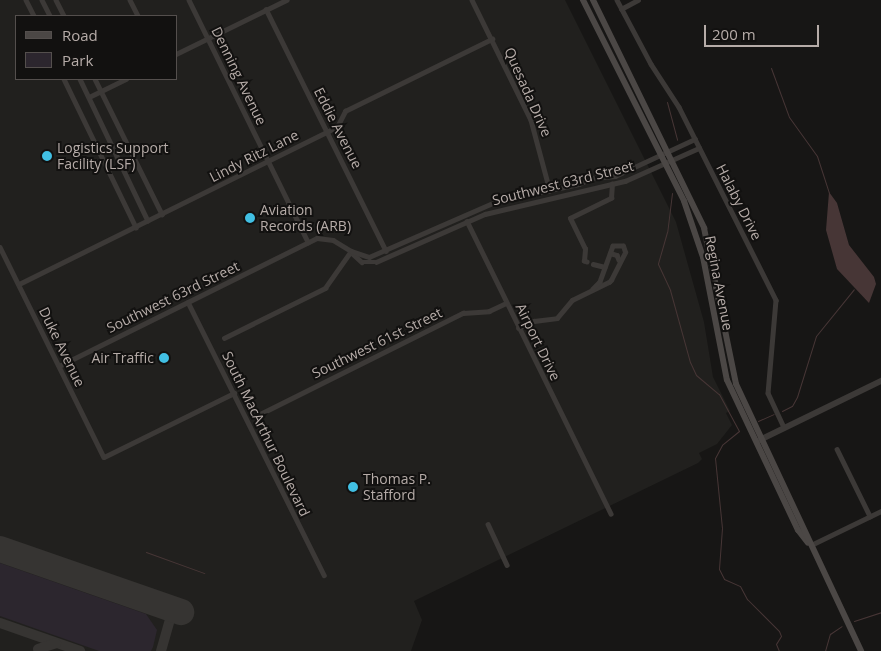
<!DOCTYPE html>
<html>
<head>
<meta charset="utf-8">
<style>
  body { margin:0 }
  #map { position:relative; width:881px; height:651px; overflow:hidden; background:#171615; font-family:"Open Sans",sans-serif }
  div>[style] { position:absolute }
  [style*='--x'] { left:calc(var(--x)*1px); top:calc(var(--y)*1px); width:calc(var(--w)*1px); rotate:calc(var(--a)*1deg) }
  .built>* { inset:0; background:#21201e }
  .green>* { inset:0; background:#2c262e }
  .water>* { inset:0; background:#473636 }
  .stream>* { height:1px; margin:-0.5px; padding:0 0.5px; transform-origin:0.5px; border-radius:0.5px; background:#473636 }
  .taxiway>* { height:10px; margin:-5px; padding:0 5px; transform-origin:5px; border-radius:5px; background:#363432 }
  .runway>* { height:26px; margin:-13px; padding:0 13px; transform-origin:13px; border-radius:13px; background:#363432 }
  .minor>* { height:4.5px; margin:-2.25px; padding:0 2.25px; transform-origin:2.25px; border-radius:2.25px; background:#3c3937 }
  .tertiary>* { height:5.5px; margin:-2.75px; padding:0 2.75px; transform-origin:2.75px; border-radius:2.75px; background:#3c3937 }
  .secondary>* { height:6px; margin:-3px; padding:0 3px; transform-origin:3px; border-radius:3px; background:#4b4745 }
  .dots>* { width:14px; height:14px; translate:-50% -50%; box-sizing:border-box; border:2px solid #121110; border-radius:50% }
  span { translate:-50% -50%; white-space:nowrap; text-align:center; line-height:1.15; -webkit-text-stroke:4px #121110; paint-order:stroke }
  .street-label { font-size:14px; color:#b6aca8 }
  .poi-label { font-size:14px; color:#b6aca8 }
  .left { translate:0 -50%; text-align:left }
  .right { translate:-100% -50%; text-align:right }
  .legend { position:absolute; left:15px; top:15px; width:162px; height:65px; box-sizing:border-box; background:#121110; border:1px solid #544f4d; margin:0; padding:6px 9px; list-style:none; font-size:15px; color:#b6aca8 }
  .legend li { display:flex; align-items:center; gap:10px; height:25px }
  .legend b { width:25px; border:1px solid #544f4d }
  .scale { position:absolute; left:704px; top:25px; width:115px; height:22px; box-sizing:border-box; border:2px solid #b6aca8; border-top:0; padding-left:6px; font-size:15px; line-height:18px; white-space:nowrap; color:#b6aca8; -webkit-text-stroke:4px #121110; paint-order:stroke }
</style>
</head>
<body>
<div id="map">
  <div class="built">
    <i style="clip-path:polygon(evenodd,0 0,565px 0,676px 222px,704px 322px,713px 377px,730px 411px,726px 413px,732px 425px,717px 444px,699px 453px,702px 459px,698px 463px,414px 601px,422px 620px,411px 651px,0 651px,0 0,16px 16px,176px 16px,176px 79px,16px 79px,16px 16px)"></i>
  </div>
  <div class="green">
    <i style="clip-path:polygon(0 563px,146px 614px,157px 630px,153px 647px,151px 651px,99px 651px,0 616px)"></i>
  </div>
  <div class="water">
    <i style="clip-path:polygon(829px 192px,837px 203px,849px 245px,874px 277px,876px 284px,869px 303px,837px 269px,826px 230px)"></i>
  </div>
  <div class="stream">
    <i style="--x:771;--y:68;--w:52;--a:69.8"></i>
    <i style="--x:789;--y:117;--w:48;--a:54.3"></i>
    <i style="--x:817;--y:156;--w:39;--a:72"></i>
    <i style="--x:667;--y:102;--w:39;--a:75"></i>
    <i style="--x:672;--y:193;--w:39;--a:97"></i>
    <i style="--x:667;--y:232;--w:33;--a:106"></i>
    <i style="--x:658;--y:264;--w:29;--a:65"></i>
    <i style="--x:670;--y:290;--w:75;--a:74.5"></i>
    <i style="--x:690;--y:362;--w:14;--a:65"></i>
    <i style="--x:696;--y:375;--w:30;--a:40"></i>
    <i style="--x:719;--y:394;--w:42;--a:61.6"></i>
    <i style="--x:739;--y:431;--w:22;--a:141"></i>
    <i style="--x:722;--y:445;--w:15;--a:118"></i>
    <i style="--x:715;--y:458;--w:70;--a:84.3"></i>
    <i style="--x:722;--y:528;--w:41;--a:94.2"></i>
    <i style="--x:719;--y:569;--w:11;--a:63"></i>
    <i style="--x:724;--y:579;--w:17;--a:24"></i>
    <i style="--x:740;--y:586;--w:15;--a:62"></i>
    <i style="--x:747;--y:599;--w:45;--a:45"></i>
    <i style="--x:779;--y:631;--w:5;--a:68"></i>
    <i style="--x:781;--y:636;--w:9;--a:122"></i>
    <i style="--x:776;--y:644;--w:8;--a:67"></i>
    <i style="--x:782;--y:411;--w:11;--a:-27"></i>
    <i style="--x:792;--y:406;--w:10;--a:-61"></i>
    <i style="--x:797;--y:397;--w:64;--a:-72.7"></i>
    <i style="--x:816;--y:336;--w:60;--a:-51"></i>
    <i style="--x:758;--y:421;--w:17;--a:-24"></i>
    <i style="--x:146;--y:552;--w:62;--a:19.9"></i>
    <i style="--x:854;--y:621;--w:28;--a:-18"></i>
    <i style="--x:825;--y:651;--w:18;--a:-74"></i>
    <i style="--x:830;--y:634;--w:14;--a:-34"></i>
  </div>
  <div class="taxiway">
    <i style="--x:0;--y:623;--w:85;--a:19.3"></i>
    <i style="--x:38;--y:649;--w:19;--a:-18"></i>
    <i style="--x:161;--y:651;--w:44;--a:-74.1"></i>
  </div>
  <div class="runway">
    <i style="--x:0;--y:549;--w:192;--a:19.2"></i>
  </div>
  <div class="minor">
    <i style="--x:26;--y:0;--w:18;--a:63"></i>
    <i style="--x:42;--y:0;--w:18;--a:63"></i>
    <i style="--x:56;--y:0;--w:18;--a:63"></i>
    <i style="--x:130;--y:0;--w:18;--a:63"></i>
    <i style="--x:189;--y:0;--w:270;--a:63.8"></i>
    <i style="--x:472;--y:0;--w:134;--a:63.8"></i>
    <i style="--x:531;--y:120;--w:73;--a:75"></i>
    <i style="--x:617;--y:0;--w:72;--a:62"></i>
    <i style="--x:651;--y:64;--w:51;--a:56.9"></i>
    <i style="--x:679;--y:107;--w:216;--a:63.3"></i>
    <i style="--x:776;--y:300;--w:93;--a:94.9"></i>
    <i style="--x:768;--y:393;--w:38;--a:65"></i>
    <i style="--x:266;--y:9;--w:270;--a:63.6"></i>
    <i style="--x:621;--y:9;--w:19;--a:-28"></i>
    <i style="--x:176;--y:54;--w:123;--a:-26.1"></i>
    <i style="--x:64;--y:79;--w:165;--a:64.1"></i>
    <i style="--x:80;--y:79;--w:157;--a:64.4"></i>
    <i style="--x:95;--y:79;--w:151;--a:63.6"></i>
    <i style="--x:89;--y:97;--w:41;--a:-25.9"></i>
    <i style="--x:467;--y:221;--w:326;--a:63.8"></i>
    <i style="--x:0;--y:247;--w:234;--a:63.7"></i>
    <i style="--x:104;--y:457;--w:145;--a:-26.2"></i>
    <i style="--x:610;--y:253;--w:7;--a:16"></i>
    <i style="--x:617;--y:255;--w:5;--a:68"></i>
    <i style="--x:353;--y:254;--w:12;--a:42"></i>
    <i style="--x:362;--y:262;--w:14;--a:0"></i>
    <i style="--x:376;--y:262;--w:119;--a:-23.8"></i>
    <i style="--x:485;--y:214;--w:144;--a:-13.3"></i>
    <i style="--x:625;--y:181;--w:81;--a:-24"></i>
    <i style="--x:587;--y:262;--w:3;--a:-162"></i>
    <i style="--x:584;--y:261;--w:12;--a:-85"></i>
    <i style="--x:585;--y:249;--w:34;--a:-116"></i>
    <i style="--x:570;--y:218;--w:46;--a:-26"></i>
    <i style="--x:611;--y:198;--w:14;--a:-86"></i>
    <i style="--x:593;--y:264;--w:12;--a:14"></i>
    <i style="--x:19;--y:284;--w:355;--a:-26.3"></i>
    <i style="--x:337;--y:127;--w:18;--a:-63"></i>
    <i style="--x:345;--y:111;--w:164;--a:-26.1"></i>
    <i style="--x:188;--y:302;--w:305;--a:63.5"></i>
    <i style="--x:518;--y:328;--w:17;--a:-24"></i>
    <i style="--x:534;--y:321;--w:23;--a:-7"></i>
    <i style="--x:557;--y:318;--w:23;--a:-50"></i>
    <i style="--x:572;--y:300;--w:41;--a:-25.9"></i>
    <i style="--x:609;--y:282;--w:3;--a:-45"></i>
    <i style="--x:611;--y:280;--w:31;--a:-63"></i>
    <i style="--x:625;--y:252;--w:6;--a:-108"></i>
    <i style="--x:623;--y:246;--w:10;--a:180"></i>
    <i style="--x:613;--y:246;--w:38;--a:110"></i>
    <i style="--x:600;--y:282;--w:10;--a:135"></i>
    <i style="--x:224;--y:338;--w:113;--a:-26.3"></i>
    <i style="--x:325;--y:288;--w:45;--a:-54.9"></i>
    <i style="--x:59;--y:366;--w:288;--a:-26.4"></i>
    <i style="--x:317;--y:238;--w:16;--a:7"></i>
    <i style="--x:333;--y:240;--w:21;--a:31"></i>
    <i style="--x:351;--y:251;--w:19;--a:18"></i>
    <i style="--x:369;--y:257;--w:137;--a:-23.6"></i>
    <i style="--x:495;--y:202;--w:86;--a:-12.1"></i>
    <i style="--x:579;--y:184;--w:14;--a:-25"></i>
    <i style="--x:592;--y:178;--w:23;--a:-5"></i>
    <i style="--x:615;--y:176;--w:88;--a:-24.8"></i>
    <i style="--x:260;--y:414;--w:227;--a:-26.5"></i>
    <i style="--x:463;--y:313;--w:26;--a:-4"></i>
    <i style="--x:489;--y:311;--w:19;--a:-25"></i>
    <i style="--x:837;--y:449;--w:75;--a:63.8"></i>
    <i style="--x:488;--y:524;--w:45;--a:65.1"></i>
    <i style="--x:811;--y:545;--w:78;--a:-25.9"></i>
  </div>
  <div class="tertiary">
    <i style="--x:760;--y:440;--w:135;--a:-26"></i>
  </div>
  <div class="secondary">
    <i style="--x:583;--y:0;--w:225;--a:63.3"></i>
    <i style="--x:684;--y:201;--w:59;--a:71.3"></i>
    <i style="--x:703;--y:257;--w:125;--a:79"></i>
    <i style="--x:727;--y:380;--w:166;--a:64.7"></i>
    <i style="--x:798;--y:530;--w:16;--a:52"></i>
    <i style="--x:593;--y:0;--w:254;--a:64"></i>
    <i style="--x:704;--y:228;--w:159;--a:78.4"></i>
    <i style="--x:736;--y:384;--w:295;--a:64.9"></i>
  </div>
  <div class="dots">
    <i style="left:47px;top:156px;background:#41bfe3"></i>
    <i style="left:250px;top:218px;background:#41bfe3"></i>
    <i style="left:164px;top:358px;background:#41bfe3"></i>
    <i style="left:353px;top:487px;background:#41bfe3"></i>
  </div>
  <div class="street-label">
    <span style="left:239px;top:76px;rotate:64deg">Denning Avenue</span>
    <span style="left:528px;top:92px;rotate:66deg">Quesada Drive</span>
    <span style="left:338px;top:128px;rotate:63deg">Eddie Avenue</span>
    <span style="left:254px;top:156px;rotate:-27deg">Lindy Ritz Lane</span>
    <span style="left:563px;top:183px;rotate:-14deg">Southwest 63rd Street</span>
    <span style="left:739px;top:202px;rotate:63deg">Halaby Drive</span>
    <span style="left:719px;top:283px;rotate:79deg">Regina Avenue</span>
    <span style="left:173px;top:297px;rotate:-26deg">Southwest 63rd Street</span>
    <span style="left:538px;top:342px;rotate:64deg">Airport Drive</span>
    <span style="left:377px;top:343px;rotate:-26deg">Southwest 61st Street</span>
    <span style="left:62px;top:347px;rotate:64deg">Duke Avenue</span>
    <span style="left:266px;top:434px;rotate:64deg">South MacArthur Boulevard</span>
  </div>
  <div class="poi-label">
    <span class="left" style="left:57px;top:156px">Logistics Support<br>Facility (LSF)</span>
    <span class="left" style="left:260px;top:218px">Aviation<br>Records (ARB)</span>
    <span class="right" style="left:154px;top:358px">Air Traffic</span>
    <span class="left" style="left:363px;top:487px">Thomas P.<br>Stafford</span>
  </div>
  <ul class="legend">
  <li><b style="height:6px;background:#4b4745"></b>Road</li>
  <li><b style="height:14px;background:#2c262e"></b>Park</li>
  </ul>
  <div class="scale">200 m</div>
</div>
</body>
</html>
